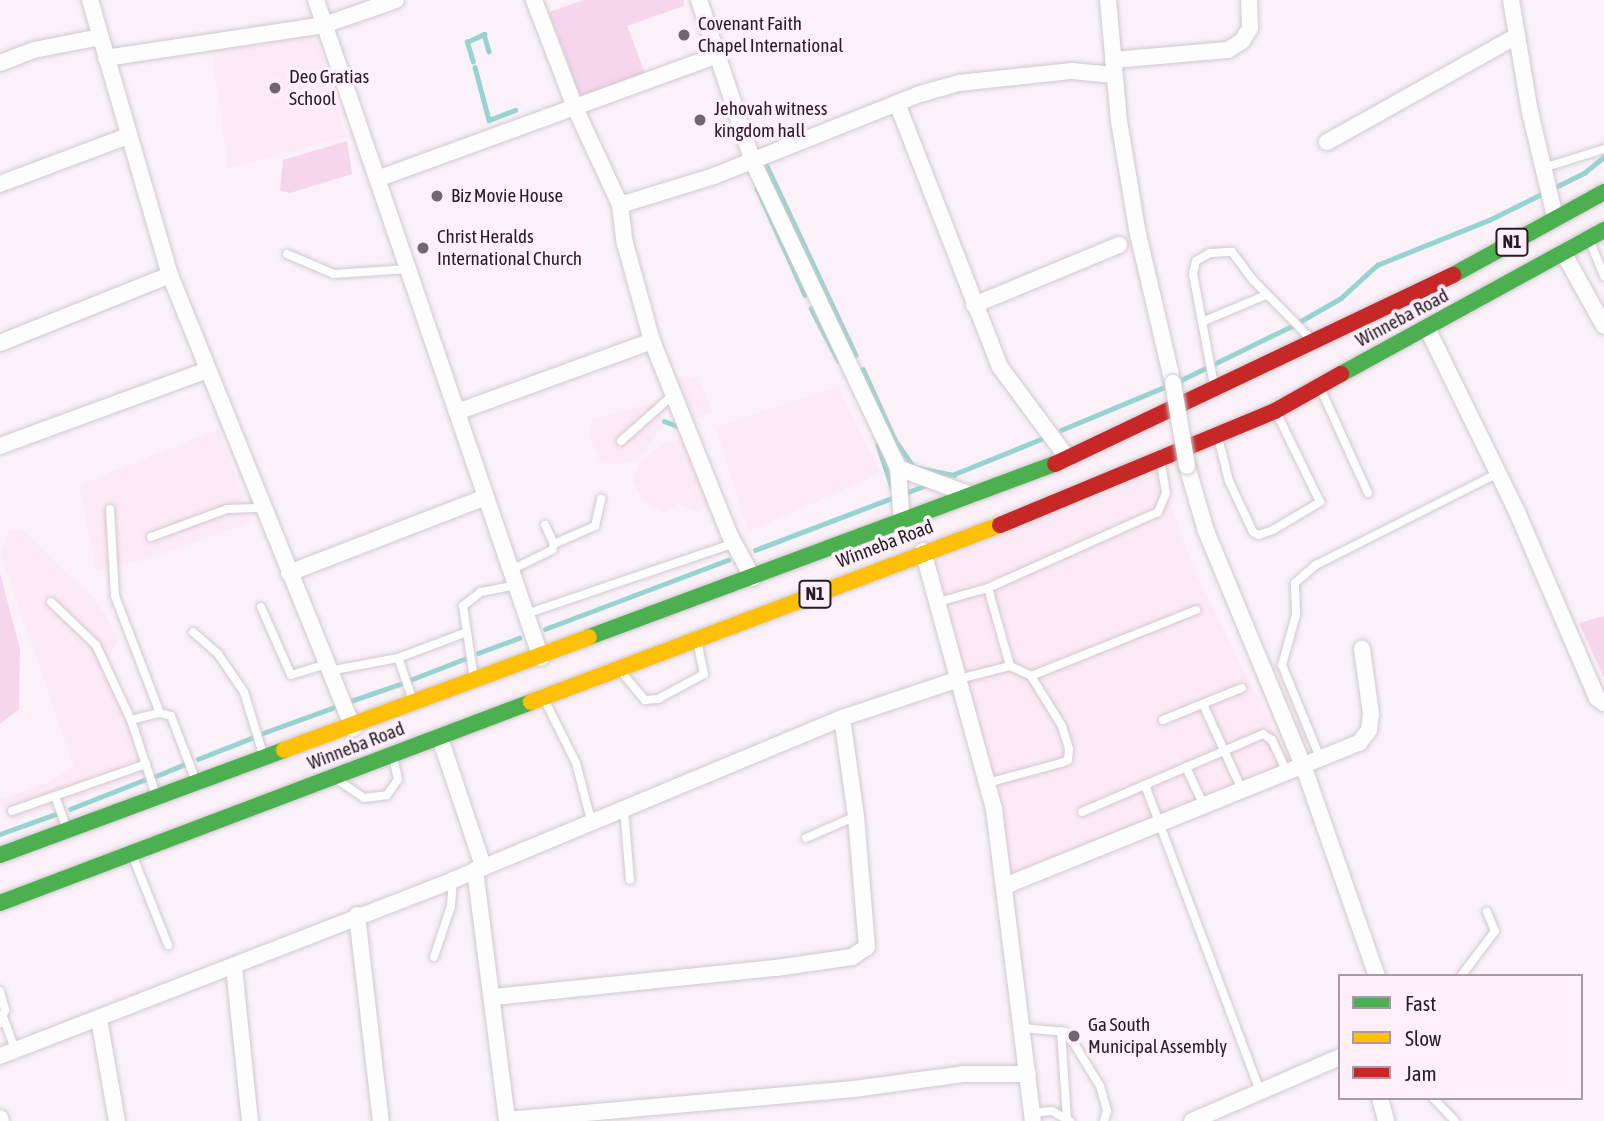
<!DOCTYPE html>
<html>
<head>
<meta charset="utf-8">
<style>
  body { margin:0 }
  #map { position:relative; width:1604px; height:1121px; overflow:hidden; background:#faf2f8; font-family:"Asap Condensed",sans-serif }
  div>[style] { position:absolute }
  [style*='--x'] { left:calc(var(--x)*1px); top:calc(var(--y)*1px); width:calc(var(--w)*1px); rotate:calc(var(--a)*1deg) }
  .built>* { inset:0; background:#fceaf7 }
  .green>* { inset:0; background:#f6d6ed }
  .stream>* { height:4.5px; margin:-2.25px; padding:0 2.25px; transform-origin:2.25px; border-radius:2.25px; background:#97d3d0 }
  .roads { filter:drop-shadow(0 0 2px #d1c8ce) drop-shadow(0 0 2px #d1c8ce) }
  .lane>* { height:8px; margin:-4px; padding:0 4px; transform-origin:4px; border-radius:4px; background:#fefdfe }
  .street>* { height:16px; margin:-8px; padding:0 8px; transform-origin:8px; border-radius:8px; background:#fefdfe }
  .fast>* { height:16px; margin:-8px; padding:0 8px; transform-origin:8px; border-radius:8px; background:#4caf50 }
  .slow>* { height:16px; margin:-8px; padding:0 8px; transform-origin:8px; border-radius:8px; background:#ffc107 }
  .jam>* { height:16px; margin:-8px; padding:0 8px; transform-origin:8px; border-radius:8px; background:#c62828 }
  .bridges { filter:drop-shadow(0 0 2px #d1c8ce) drop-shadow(0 0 2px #d1c8ce) }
  .street-bridge>* { height:16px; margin:-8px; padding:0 8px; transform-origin:8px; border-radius:8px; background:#fefdfe }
  .dots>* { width:19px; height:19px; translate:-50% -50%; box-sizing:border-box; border:4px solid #feeff9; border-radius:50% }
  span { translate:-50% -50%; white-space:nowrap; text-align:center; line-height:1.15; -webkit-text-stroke:7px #feeff9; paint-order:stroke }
  .shield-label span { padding:2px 5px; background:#feeff9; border:2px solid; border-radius:5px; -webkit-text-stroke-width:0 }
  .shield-label { font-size:18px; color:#271e24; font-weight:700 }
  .poi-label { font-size:19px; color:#271e24 }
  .left { translate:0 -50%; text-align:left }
  .street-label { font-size:19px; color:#271e24 }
  .legend { position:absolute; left:1338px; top:974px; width:245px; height:126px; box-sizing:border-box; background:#feeff9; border:2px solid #a89ba4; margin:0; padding:9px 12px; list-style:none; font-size:21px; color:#271e24 }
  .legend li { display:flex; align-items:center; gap:14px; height:35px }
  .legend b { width:35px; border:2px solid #a89ba4 }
</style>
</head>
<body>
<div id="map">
  <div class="built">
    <i style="clip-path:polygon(309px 36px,320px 47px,346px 137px,228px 168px,212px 52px)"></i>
    <i style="clip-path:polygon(698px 376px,712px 412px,695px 419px,677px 380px)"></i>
    <i style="clip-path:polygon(838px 386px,881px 473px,748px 532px,716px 427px)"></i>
    <i style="clip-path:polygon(655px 402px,663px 424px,642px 457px,617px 465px,601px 463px,590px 438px,592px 419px)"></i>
    <i style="clip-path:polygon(219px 429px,251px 522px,148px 559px,96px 571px,79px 485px)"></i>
    <i style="clip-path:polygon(682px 440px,694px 442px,713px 494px,708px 506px,695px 511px,679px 504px,665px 513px,643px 502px,632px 478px,643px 458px,665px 443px)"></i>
    <i style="clip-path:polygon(1158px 473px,1196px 573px,1291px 766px,1012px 880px,932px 564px)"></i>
    <i style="clip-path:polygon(10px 530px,24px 531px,96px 600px,119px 639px,108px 659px,116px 686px,150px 739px,142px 776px,17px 820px,9px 818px,0 800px,46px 783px,74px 767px,0 553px)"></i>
  </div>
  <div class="green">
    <i style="clip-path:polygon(584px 0,684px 0,684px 6px,627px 26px,645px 73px,581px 98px,549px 12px)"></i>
    <i style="clip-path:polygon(347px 141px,352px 174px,290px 193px,280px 191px,283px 160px)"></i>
    <i style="clip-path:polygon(0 573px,20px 649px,19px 709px,0 724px)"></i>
    <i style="clip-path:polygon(1604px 616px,1604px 678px,1579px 623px)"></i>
  </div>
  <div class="stream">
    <i style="--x:473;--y:62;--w:21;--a:-107"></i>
    <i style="--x:467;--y:42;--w:19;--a:-25"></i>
    <i style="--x:484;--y:34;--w:18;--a:74"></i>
    <i style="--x:475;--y:67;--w:55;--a:75.2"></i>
    <i style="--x:489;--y:120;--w:28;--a:-21"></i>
    <i style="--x:766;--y:164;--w:211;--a:64.8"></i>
    <i style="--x:757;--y:188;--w:117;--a:65.8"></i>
    <i style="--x:811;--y:308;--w:59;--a:62.6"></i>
    <i style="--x:863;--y:369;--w:78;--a:65.7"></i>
    <i style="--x:895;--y:440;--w:33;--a:55"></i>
    <i style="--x:914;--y:467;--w:41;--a:11.3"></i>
    <i style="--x:1177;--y:382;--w:128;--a:-26"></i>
    <i style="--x:1292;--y:326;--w:56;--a:-29.7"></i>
    <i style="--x:1341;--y:298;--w:49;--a:-42.5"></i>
    <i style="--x:1377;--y:265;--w:121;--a:-21.9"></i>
    <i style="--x:1489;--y:220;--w:106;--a:-26.3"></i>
    <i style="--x:1584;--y:173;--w:26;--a:-39"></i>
    <i style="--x:664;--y:421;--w:17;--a:21"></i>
    <i style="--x:1061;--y:430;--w:117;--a:-22.6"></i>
    <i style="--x:878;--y:445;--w:44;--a:71.6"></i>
    <i style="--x:952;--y:475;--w:101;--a:-22"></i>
    <i style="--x:905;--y:493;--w:23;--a:-20"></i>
    <i style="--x:755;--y:550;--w:152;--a:-20.8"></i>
    <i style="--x:545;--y:629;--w:196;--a:-20.7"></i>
    <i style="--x:478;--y:653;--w:44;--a:-20.1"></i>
    <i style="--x:410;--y:680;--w:58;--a:-21.3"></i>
    <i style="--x:348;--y:702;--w:55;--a:-19.1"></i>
    <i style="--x:263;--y:733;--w:80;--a:-19.8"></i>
    <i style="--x:198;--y:759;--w:60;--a:-21.4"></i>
    <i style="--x:156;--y:776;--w:31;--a:-22"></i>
    <i style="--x:70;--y:809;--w:82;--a:-21.5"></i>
    <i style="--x:0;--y:834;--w:59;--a:-19.7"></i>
  </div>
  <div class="roads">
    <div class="lane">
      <i style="--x:1543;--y:168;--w:64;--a:-17.3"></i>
      <i style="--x:1591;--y:244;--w:35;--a:68"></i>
      <i style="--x:287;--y:254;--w:51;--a:23.1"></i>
      <i style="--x:334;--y:274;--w:74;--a:-3.9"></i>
      <i style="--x:1202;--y:322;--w:69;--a:-22.9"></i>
      <i style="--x:1214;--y:385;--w:113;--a:-100.7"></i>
      <i style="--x:1193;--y:274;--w:13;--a:-77"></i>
      <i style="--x:1196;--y:261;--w:16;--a:-30"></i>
      <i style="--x:1210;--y:253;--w:22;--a:-3"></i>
      <i style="--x:1232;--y:252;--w:36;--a:53"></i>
      <i style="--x:1254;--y:281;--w:78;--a:45.5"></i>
      <i style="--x:1322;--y:392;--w:111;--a:65.5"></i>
      <i style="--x:621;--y:441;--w:71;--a:-41.6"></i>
      <i style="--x:1219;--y:441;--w:41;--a:76"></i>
      <i style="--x:1229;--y:481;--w:56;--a:64.8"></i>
      <i style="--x:1253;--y:532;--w:6;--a:31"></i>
      <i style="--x:1258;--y:535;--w:16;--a:-18"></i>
      <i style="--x:1273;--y:530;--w:55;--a:-30.8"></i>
      <i style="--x:1320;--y:502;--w:96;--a:-116"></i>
      <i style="--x:110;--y:509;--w:87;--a:86.7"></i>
      <i style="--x:115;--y:596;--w:125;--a:69"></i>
      <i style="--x:151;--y:537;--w:81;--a:-20.2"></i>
      <i style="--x:227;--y:509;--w:35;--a:-2"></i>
      <i style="--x:554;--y:544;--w:45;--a:-23.7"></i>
      <i style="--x:595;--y:526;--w:28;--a:-77"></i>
      <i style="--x:511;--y:570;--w:46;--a:-26"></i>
      <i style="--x:552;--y:550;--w:6;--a:-72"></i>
      <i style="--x:554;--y:544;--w:21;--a:-115"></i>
      <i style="--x:988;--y:588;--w:186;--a:-24.1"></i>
      <i style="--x:1158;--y:512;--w:21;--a:-67"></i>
      <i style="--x:1166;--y:493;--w:27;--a:-100"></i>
      <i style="--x:51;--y:602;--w:62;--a:43.7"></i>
      <i style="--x:96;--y:645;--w:83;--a:65"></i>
      <i style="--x:131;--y:720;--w:76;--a:71.6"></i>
      <i style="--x:935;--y:603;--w:55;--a:-15.8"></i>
      <i style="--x:988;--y:588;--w:81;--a:74.2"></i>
      <i style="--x:261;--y:607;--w:74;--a:66.2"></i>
      <i style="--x:291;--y:675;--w:37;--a:-17"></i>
      <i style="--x:526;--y:614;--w:220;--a:-18.8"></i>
      <i style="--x:193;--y:632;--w:33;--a:41"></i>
      <i style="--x:218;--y:654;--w:46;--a:55.6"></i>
      <i style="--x:244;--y:692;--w:62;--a:73"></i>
      <i style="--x:329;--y:671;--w:70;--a:-10.7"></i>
      <i style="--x:473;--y:672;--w:67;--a:-98.6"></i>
      <i style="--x:463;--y:606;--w:23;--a:-38"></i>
      <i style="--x:481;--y:592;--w:36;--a:-11"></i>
      <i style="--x:623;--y:674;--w:34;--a:50"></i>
      <i style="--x:645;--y:700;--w:13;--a:-4"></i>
      <i style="--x:658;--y:699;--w:52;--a:-28.5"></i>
      <i style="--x:704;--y:674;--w:30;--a:-102"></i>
      <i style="--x:1031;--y:676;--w:178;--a:-21.8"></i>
      <i style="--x:959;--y:679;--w:53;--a:-14.3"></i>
      <i style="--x:1010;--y:666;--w:23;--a:25"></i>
      <i style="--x:1031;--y:676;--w:59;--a:58.2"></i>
      <i style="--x:1062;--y:726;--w:24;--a:73"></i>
      <i style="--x:1069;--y:749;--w:11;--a:95"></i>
      <i style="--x:1068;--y:760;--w:8;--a:157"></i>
      <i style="--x:1061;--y:763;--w:77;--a:164.9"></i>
      <i style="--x:411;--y:695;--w:39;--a:-109"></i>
      <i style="--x:398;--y:658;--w:71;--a:-20.7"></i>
      <i style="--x:546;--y:703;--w:67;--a:63.4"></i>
      <i style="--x:576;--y:763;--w:59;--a:75.3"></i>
      <i style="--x:1203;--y:704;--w:94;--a:65.6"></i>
      <i style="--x:131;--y:720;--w:30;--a:-14"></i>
      <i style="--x:160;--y:713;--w:11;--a:15"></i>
      <i style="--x:171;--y:716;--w:64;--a:69"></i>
      <i style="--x:1163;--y:720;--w:85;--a:-22.1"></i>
      <i style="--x:1321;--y:760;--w:103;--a:-112.3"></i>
      <i style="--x:1282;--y:665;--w:52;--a:-74.4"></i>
      <i style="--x:1296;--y:615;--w:32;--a:-92"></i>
      <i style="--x:1295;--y:583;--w:28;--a:-41"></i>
      <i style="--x:1316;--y:565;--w:204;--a:-26.8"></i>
      <i style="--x:1186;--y:767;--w:43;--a:65.2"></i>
      <i style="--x:339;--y:781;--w:30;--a:34"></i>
      <i style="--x:364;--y:798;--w:23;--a:-7"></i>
      <i style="--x:387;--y:795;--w:19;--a:-55"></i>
      <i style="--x:398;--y:779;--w:18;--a:-103"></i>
      <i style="--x:1145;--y:785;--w:327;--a:69.4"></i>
      <i style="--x:55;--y:796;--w:32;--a:70"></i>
      <i style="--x:624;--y:809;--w:71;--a:85.2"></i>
      <i style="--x:12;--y:811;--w:142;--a:-19.3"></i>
      <i style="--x:1082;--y:812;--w:197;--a:-23.3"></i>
      <i style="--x:1263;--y:734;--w:11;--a:34"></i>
      <i style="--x:1272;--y:740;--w:35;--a:65"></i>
      <i style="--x:806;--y:838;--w:55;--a:-23.7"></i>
      <i style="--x:133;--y:857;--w:95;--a:68.3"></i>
      <i style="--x:434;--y:957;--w:54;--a:-71.6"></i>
      <i style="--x:451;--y:906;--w:26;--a:-86"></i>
      <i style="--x:1461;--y:976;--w:56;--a:-52.9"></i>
      <i style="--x:1495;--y:931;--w:21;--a:-113"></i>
      <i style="--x:0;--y:991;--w:20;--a:75"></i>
      <i style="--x:5;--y:1010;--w:14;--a:111"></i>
      <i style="--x:4;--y:1019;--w:33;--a:70"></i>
      <i style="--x:1023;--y:1028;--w:42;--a:5.4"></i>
      <i style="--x:1065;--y:1032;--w:7;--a:45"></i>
      <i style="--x:1070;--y:1037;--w:57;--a:58.5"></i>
      <i style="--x:1100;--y:1086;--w:26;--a:74"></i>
      <i style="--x:1107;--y:1111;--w:10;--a:107"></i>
      <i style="--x:1061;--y:1031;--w:89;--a:86.1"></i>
      <i style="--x:1433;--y:1098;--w:32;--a:46"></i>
      <i style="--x:1032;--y:1113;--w:20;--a:-6"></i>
      <i style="--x:1052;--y:1111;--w:21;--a:29"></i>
    </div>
    <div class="street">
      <i style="--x:90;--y:0;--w:286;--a:73.8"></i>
      <i style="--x:170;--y:275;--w:489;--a:68"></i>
      <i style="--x:316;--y:0;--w:695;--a:71.12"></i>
      <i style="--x:534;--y:0;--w:118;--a:69.1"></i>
      <i style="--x:576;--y:110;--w:105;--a:65.1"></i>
      <i style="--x:620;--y:205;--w:38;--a:83"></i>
      <i style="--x:625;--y:243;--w:102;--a:74.6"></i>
      <i style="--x:652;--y:341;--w:208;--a:68.2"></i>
      <i style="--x:729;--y:534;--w:50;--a:61.4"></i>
      <i style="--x:699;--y:0;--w:171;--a:71.6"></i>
      <i style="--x:753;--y:162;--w:339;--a:64.6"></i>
      <i style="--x:898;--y:468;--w:56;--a:85.9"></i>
      <i style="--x:1108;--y:0;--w:121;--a:84.8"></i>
      <i style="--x:1119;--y:121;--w:115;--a:80.5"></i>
      <i style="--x:1138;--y:234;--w:153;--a:76.8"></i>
      <i style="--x:1511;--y:0;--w:114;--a:80.4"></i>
      <i style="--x:1530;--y:112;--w:108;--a:76.6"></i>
      <i style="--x:106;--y:58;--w:220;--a:-8.6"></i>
      <i style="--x:324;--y:25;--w:76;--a:-19.1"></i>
      <i style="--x:1113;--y:60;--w:115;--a:-5"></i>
      <i style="--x:1228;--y:50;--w:17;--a:-33"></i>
      <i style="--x:1242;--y:41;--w:15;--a:-58"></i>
      <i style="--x:1250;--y:28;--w:28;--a:-92"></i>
      <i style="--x:0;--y:63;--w:36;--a:-21"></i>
      <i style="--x:34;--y:50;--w:67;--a:-11.1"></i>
      <i style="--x:897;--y:103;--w:283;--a:68.7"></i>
      <i style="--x:1000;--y:367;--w:114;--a:53.5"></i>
      <i style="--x:1327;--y:142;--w:218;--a:-29.2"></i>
      <i style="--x:377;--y:179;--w:362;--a:-20"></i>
      <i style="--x:0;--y:184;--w:137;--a:-20.6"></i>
      <i style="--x:620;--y:205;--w:98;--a:-17.1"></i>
      <i style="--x:714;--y:176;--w:222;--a:-21.7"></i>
      <i style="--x:920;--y:94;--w:41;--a:-15.8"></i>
      <i style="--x:959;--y:83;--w:114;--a:-6.1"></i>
      <i style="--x:1072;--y:71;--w:42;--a:5.4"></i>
      <i style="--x:1564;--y:254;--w:82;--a:60.9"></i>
      <i style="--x:974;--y:305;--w:157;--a:-22.5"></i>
      <i style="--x:1427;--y:328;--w:205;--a:63.9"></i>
      <i style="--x:1517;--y:512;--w:202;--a:66.7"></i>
      <i style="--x:1597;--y:698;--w:9;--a:36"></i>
      <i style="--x:0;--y:343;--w:183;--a:-21.8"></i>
      <i style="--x:457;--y:412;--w:208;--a:-20"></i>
      <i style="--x:0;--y:446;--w:221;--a:-20.1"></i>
      <i style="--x:1187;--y:466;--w:68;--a:73.7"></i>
      <i style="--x:1206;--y:531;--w:256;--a:67.5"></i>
      <i style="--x:1304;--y:768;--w:220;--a:70.7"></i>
      <i style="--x:898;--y:468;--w:78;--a:20.3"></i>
      <i style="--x:923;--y:551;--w:268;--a:74.6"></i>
      <i style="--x:994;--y:809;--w:314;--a:82.9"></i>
      <i style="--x:289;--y:573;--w:211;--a:-21.1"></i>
      <i style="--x:440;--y:738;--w:135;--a:71.4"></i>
      <i style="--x:475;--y:870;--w:253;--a:82.7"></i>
      <i style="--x:1007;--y:885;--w:380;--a:-22"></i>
      <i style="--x:1359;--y:743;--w:16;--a:-52"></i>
      <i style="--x:1369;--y:730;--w:16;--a:-83"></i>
      <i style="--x:1371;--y:714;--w:66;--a:-97.9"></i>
      <i style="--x:357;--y:915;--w:207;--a:83.4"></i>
      <i style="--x:234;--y:967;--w:155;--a:84.1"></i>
      <i style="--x:494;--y:997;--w:283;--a:-5.9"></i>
      <i style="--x:776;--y:968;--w:77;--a:-8.2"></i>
      <i style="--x:852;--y:957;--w:18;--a:-34"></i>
      <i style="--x:867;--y:947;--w:131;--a:-94.8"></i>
      <i style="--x:856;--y:816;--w:99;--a:-98.1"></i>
      <i style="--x:99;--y:1019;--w:104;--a:80"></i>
      <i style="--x:0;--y:1056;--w:486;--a:-21.2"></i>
      <i style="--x:453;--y:880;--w:421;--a:-22.6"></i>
      <i style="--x:842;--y:718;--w:123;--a:-18.4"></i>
      <i style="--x:1380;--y:1098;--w:24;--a:75"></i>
      <i style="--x:0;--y:1118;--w:3;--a:72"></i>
      <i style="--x:507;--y:1120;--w:348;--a:-5.1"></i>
      <i style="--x:854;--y:1089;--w:110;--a:-7.8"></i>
      <i style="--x:963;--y:1074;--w:65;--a:0"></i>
      <i style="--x:1192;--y:1121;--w:161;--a:-23.4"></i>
    </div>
    <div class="fast">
      <i style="--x:1453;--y:275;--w:172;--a:-28.8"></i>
      <i style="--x:1341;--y:374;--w:300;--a:-28.7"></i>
      <i style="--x:589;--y:637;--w:497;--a:-20.4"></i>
      <i style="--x:0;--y:855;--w:303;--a:-20.3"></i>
      <i style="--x:0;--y:903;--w:568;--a:-20.73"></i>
    </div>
    <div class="slow">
      <i style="--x:531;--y:702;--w:501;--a:-20.68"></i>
      <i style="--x:284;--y:750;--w:325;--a:-20.3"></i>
    </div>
    <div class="jam">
      <i style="--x:1055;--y:464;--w:441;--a:-25.4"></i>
      <i style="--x:1000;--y:525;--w:298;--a:-22.5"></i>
      <i style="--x:1275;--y:411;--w:76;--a:-29.3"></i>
    </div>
  </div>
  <div class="bridges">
    <div class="street-bridge">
      <i style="--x:1173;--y:383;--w:84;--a:80.4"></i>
    </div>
  </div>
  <div class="dots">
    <i style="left:684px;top:35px;background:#71686e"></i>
    <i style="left:275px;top:88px;background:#71686e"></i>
    <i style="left:700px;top:120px;background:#71686e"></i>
    <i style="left:437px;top:196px;background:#71686e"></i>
    <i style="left:423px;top:248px;background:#71686e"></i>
    <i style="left:1074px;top:1036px;background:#71686e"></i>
  </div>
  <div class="shield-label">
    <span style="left:1512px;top:242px">N1</span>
    <span style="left:815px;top:594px">N1</span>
  </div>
  <div class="poi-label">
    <span class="left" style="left:698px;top:35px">Covenant Faith<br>Chapel International</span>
    <span class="left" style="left:289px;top:88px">Deo Gratias<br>School</span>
    <span class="left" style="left:714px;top:120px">Jehovah witness<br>kingdom hall</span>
    <span class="left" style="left:451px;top:196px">Biz Movie House</span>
    <span class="left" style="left:437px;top:248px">Christ Heralds<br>International Church</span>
    <span class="left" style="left:1088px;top:1036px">Ga South<br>Municipal Assembly</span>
  </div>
  <div class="street-label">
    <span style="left:1402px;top:318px;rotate:-28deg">Winneba Road</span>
    <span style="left:885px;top:544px;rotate:-21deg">Winneba Road</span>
    <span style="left:356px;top:746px;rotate:-21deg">Winneba Road</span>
  </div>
  <ul class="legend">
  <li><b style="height:9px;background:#4caf50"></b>Fast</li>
  <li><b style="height:9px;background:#ffc107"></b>Slow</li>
  <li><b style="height:9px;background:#c62828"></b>Jam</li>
  </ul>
</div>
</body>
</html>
